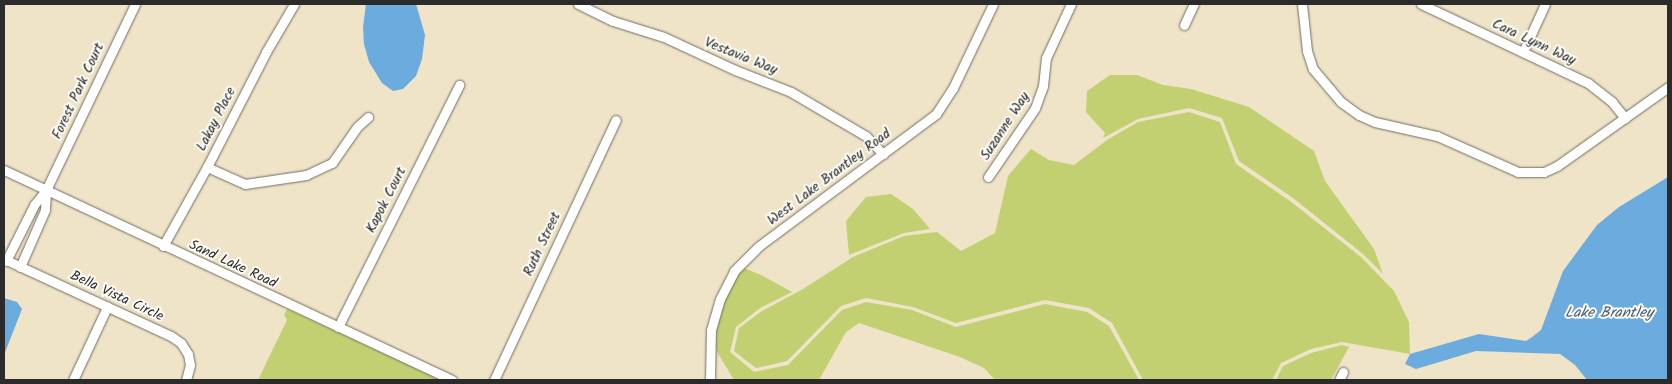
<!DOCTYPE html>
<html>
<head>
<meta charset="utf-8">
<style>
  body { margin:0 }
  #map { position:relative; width:1672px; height:384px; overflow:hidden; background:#efe4c7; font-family:Kalam,sans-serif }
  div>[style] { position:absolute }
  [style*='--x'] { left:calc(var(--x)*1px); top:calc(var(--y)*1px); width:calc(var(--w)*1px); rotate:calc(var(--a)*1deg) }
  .green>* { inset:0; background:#c2d072 }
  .water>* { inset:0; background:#6babde }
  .roads { filter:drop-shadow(0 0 1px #706c62) drop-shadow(0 0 1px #706c62) }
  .minor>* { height:9px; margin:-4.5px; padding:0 4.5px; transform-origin:4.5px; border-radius:4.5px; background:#fff }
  span { translate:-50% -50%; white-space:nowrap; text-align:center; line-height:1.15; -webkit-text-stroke:4px #fdfcf7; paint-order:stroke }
  .street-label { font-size:14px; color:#2b2b2b }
  .water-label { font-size:15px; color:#455e73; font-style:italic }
  .frame { position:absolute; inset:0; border:5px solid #2b2b2b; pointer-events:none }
</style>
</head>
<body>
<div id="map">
  <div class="green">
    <i style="clip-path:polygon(1110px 75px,1137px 75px,1163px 85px,1191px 89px,1249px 107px,1314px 151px,1325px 181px,1374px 249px,1383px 274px,1363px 254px,1293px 198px,1239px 161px,1222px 118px,1189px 108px,1138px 119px,1103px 138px,1105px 133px,1086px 112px,1087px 91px)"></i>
    <i style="clip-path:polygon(1189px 112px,1220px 122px,1236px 164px,1290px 201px,1361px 257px,1394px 291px,1409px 322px,1410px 354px,1342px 342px,1311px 349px,1281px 363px,1272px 380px,1143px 380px,1112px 323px,1089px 308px,1045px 300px,956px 323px,913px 307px,866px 298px,841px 306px,787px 361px,756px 368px,734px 351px,739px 328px,762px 311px,803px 289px,853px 257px,904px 236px,937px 232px,961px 251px,995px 233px,1008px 176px,1031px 149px,1049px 160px,1074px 165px,1107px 140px,1138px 122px)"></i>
    <i style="clip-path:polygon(891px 194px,913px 209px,930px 229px,904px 233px,849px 255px,846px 221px,866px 197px)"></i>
    <i style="clip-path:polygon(744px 268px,761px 275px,792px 292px,760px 308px,736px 327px,730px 352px,754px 372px,788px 365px,842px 310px,866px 302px,912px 310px,956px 327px,1045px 304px,1087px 312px,1109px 326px,1139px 380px,995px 380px,984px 368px,960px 357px,859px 323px,846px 332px,819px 380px,734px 380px,716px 350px,717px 321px,723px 301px,736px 276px)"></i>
    <i style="clip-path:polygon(287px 309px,441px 380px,258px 380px,287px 320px,284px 315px)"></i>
    <i style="clip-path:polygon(1342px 345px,1349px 347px,1331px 380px,1276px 380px,1283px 366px,1311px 353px)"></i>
  </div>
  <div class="water">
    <i style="clip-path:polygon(366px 4px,416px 4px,425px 35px,422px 59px,416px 76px,403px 89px,393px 91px,382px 83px,369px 62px,364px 44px,363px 27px)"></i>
    <i style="clip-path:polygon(1668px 177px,1668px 380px,1587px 380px,1575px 365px,1560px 354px,1476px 351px,1416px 369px,1405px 364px,1410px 354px,1479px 334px,1526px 341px,1532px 337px,1541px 330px,1563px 271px,1597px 225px,1619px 207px)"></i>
    <i style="clip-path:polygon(4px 298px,17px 302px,22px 309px,4px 355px)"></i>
  </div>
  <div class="roads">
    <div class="minor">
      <i style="--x:578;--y:4;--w:39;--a:26"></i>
      <i style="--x:613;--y:21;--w:53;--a:17.4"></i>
      <i style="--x:664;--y:37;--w:78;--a:24.9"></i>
      <i style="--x:735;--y:70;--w:60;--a:21.4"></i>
      <i style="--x:791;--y:92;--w:87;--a:30.4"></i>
      <i style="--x:866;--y:136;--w:25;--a:47"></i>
      <i style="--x:1302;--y:4;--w:47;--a:83.9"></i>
      <i style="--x:1307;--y:51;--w:19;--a:72"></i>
      <i style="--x:1313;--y:69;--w:43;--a:49.7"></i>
      <i style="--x:1341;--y:102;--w:22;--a:36"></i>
      <i style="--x:1359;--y:115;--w:17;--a:24"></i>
      <i style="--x:1375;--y:122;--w:64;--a:12.7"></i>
      <i style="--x:1437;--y:136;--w:89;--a:24"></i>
      <i style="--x:1518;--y:172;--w:26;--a:0"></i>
      <i style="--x:1544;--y:172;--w:14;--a:-25"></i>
      <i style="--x:1557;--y:166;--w:136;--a:-35.4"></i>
      <i style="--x:1421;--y:4;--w:185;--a:25.3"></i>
      <i style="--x:1588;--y:83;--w:31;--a:38"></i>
      <i style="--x:1612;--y:102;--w:21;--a:51"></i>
      <i style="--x:1184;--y:25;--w:23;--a:-65"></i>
      <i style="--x:1523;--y:52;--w:53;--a:-65.4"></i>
      <i style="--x:207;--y:167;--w:42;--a:24.1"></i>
      <i style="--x:245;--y:184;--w:62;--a:-8.4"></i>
      <i style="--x:306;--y:175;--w:29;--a:-25"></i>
      <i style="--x:332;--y:163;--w:44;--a:-55.2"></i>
      <i style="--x:357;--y:127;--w:15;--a:-42"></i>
      <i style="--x:4;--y:170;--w:495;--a:25.1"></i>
      <i style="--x:988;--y:177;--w:83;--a:-55.7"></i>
      <i style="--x:1035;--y:108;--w:23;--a:-70"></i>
      <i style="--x:1043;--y:86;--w:28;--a:-84"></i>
      <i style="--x:1046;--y:58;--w:60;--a:-65.2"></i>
      <i style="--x:163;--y:246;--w:90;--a:-60.9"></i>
      <i style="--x:207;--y:167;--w:129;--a:-62.8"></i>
      <i style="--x:266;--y:52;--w:56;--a:-59.7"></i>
      <i style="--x:4;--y:259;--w:184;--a:24.8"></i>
      <i style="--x:171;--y:336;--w:12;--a:35"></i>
      <i style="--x:181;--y:343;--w:13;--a:58"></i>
      <i style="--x:188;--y:354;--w:11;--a:80"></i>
      <i style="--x:190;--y:365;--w:16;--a:105"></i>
      <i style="--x:6;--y:261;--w:63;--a:-63.4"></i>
      <i style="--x:34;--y:205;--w:19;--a:-51"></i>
      <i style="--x:46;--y:190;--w:206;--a:-64.4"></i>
      <i style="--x:20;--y:267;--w:62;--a:-66.3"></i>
      <i style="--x:45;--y:210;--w:20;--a:-87"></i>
      <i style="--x:338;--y:327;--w:271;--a:-63.4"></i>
      <i style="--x:73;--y:380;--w:81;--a:-65"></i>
      <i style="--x:494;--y:380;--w:287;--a:-64.9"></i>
      <i style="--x:710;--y:380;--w:50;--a:-88.9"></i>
      <i style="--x:711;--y:330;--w:32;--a:-74"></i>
      <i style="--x:720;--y:299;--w:31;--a:-63"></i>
      <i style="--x:734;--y:271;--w:35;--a:-45"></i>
      <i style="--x:759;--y:246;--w:221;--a:-36.7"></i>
      <i style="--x:936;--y:114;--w:31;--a:-57"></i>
      <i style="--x:953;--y:88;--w:93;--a:-64.5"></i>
      <i style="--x:1339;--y:380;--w:9;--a:-63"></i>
    </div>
  </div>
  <div class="street-label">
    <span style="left:1534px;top:42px;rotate:25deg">Cara Lynn Way</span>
    <span style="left:741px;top:56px;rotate:22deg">Vestavia Way</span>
    <span style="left:78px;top:91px;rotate:-65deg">Forest Park Court</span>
    <span style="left:216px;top:119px;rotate:-63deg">Lakay Place</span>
    <span style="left:1005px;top:126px;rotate:-57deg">Suzanne Way</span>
    <span style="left:829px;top:177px;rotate:-37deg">West Lake Brantley Road</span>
    <span style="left:386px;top:200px;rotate:-63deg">Kapok Court</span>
    <span style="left:542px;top:244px;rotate:-65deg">Ruth Street</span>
    <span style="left:233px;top:264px;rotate:25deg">Sand Lake Road</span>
    <span style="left:117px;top:296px;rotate:25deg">Bella Vista Circle</span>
  </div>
  <div class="water-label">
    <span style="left:1609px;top:314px">Lake Brantley</span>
  </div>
  <div class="frame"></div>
</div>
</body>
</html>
